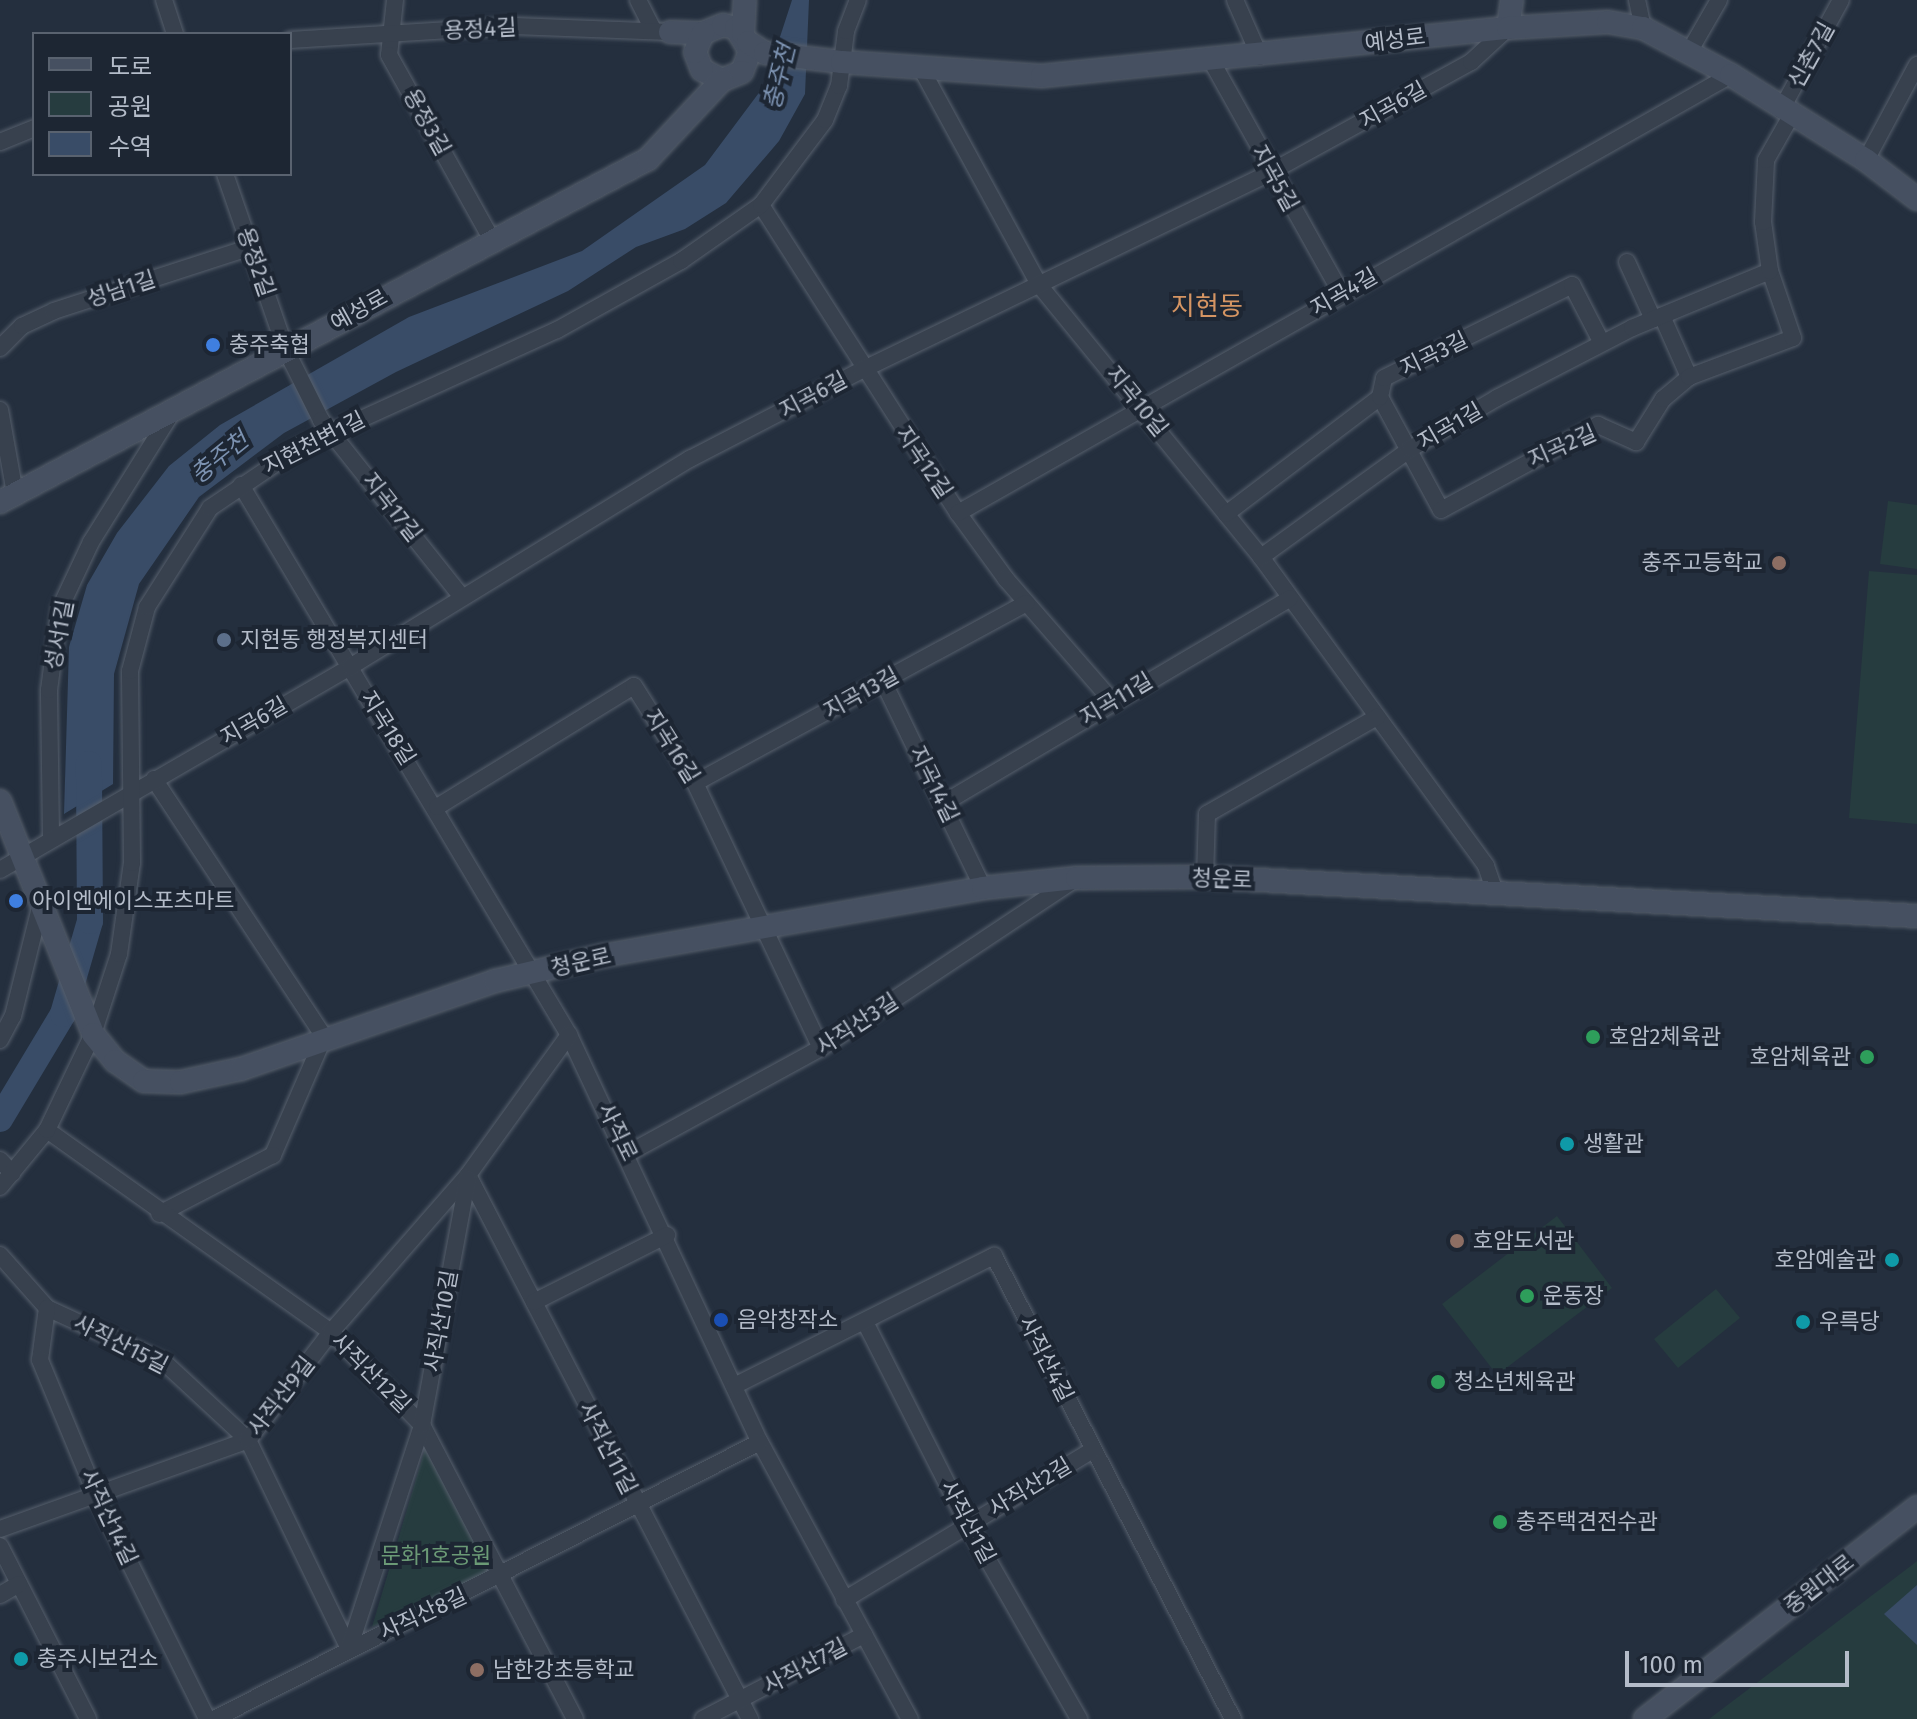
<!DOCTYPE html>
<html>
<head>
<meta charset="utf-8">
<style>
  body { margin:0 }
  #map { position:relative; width:1917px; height:1719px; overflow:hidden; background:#242f3e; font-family:"Fira Sans","Noto Sans KR",sans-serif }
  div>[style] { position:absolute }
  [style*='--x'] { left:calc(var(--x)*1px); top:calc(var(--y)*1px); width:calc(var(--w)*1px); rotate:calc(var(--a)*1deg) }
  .green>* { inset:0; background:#263c3f }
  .water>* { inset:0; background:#394c67 }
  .river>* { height:26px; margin:-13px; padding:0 13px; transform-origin:13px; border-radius:13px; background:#394c67 }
  .roads { filter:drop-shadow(0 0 2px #565f6c) drop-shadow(0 0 2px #565f6c) }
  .street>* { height:16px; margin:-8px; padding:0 8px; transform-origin:8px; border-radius:8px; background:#38414e }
  .secondary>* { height:22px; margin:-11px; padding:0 11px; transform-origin:11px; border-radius:11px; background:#465061 }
  .dots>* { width:22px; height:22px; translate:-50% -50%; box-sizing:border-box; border:4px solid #1d2633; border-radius:50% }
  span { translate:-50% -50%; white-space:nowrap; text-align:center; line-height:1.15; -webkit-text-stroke:8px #1d2633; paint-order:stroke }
  .street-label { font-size:22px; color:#b4bcc9 }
  .poi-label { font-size:22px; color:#b4bcc9 }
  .left { translate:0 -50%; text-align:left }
  .right { translate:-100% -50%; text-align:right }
  .park-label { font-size:22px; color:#6b9a76 }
  .water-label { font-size:24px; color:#7c92b1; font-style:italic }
  .quarter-label { font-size:26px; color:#d59563 }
  .legend { position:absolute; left:32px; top:32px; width:260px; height:144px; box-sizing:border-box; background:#1d2633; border:2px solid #59626f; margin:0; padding:10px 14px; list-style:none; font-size:24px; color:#b4bcc9 }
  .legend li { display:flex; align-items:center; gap:16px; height:40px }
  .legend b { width:40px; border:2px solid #59626f }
  .scale { position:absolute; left:1625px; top:1651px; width:224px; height:36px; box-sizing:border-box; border:4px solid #b4bcc9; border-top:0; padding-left:10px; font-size:24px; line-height:28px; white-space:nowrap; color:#b4bcc9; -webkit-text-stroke:6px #1d2633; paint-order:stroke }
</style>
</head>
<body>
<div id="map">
  <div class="green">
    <i style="clip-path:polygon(1888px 501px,1917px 505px,1917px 569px,1880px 564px)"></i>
    <i style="clip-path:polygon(1869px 571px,1917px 575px,1917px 824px,1849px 818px)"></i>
    <i style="clip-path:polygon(1557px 1216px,1612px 1288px,1497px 1375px,1442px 1304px)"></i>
    <i style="clip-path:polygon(1716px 1289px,1740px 1318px,1678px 1368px,1654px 1339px)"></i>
    <i style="clip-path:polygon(425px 1449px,491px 1574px,372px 1627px)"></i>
    <i style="clip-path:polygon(1917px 1561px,1917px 1719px,1709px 1719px,1912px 1565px)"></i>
  </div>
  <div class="water">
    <i style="clip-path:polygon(792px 0,809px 0,805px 94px,779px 141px,726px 203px,685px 229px,636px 247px,568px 291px,396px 372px,284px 433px,199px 497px,139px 584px,114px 674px,113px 784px,64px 814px,69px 647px,87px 585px,117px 533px,169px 466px,220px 425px,409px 317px,582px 251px,705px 165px,764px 86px)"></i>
    <i style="clip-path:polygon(1917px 1585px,1917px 1645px,1884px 1614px)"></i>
  </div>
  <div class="river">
    <i style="--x:0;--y:1119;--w:122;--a:-59"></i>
    <i style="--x:63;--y:1014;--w:97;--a:-73.8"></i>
    <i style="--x:90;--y:921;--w:157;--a:-90.4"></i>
  </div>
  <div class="roads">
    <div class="street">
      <i style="--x:164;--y:0;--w:36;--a:72"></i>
      <i style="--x:395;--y:0;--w:55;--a:96.2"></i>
      <i style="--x:389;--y:55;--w:210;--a:60.9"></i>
      <i style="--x:638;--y:0;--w:31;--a:63"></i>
      <i style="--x:1235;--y:0;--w:62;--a:66.3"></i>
      <i style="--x:1637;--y:0;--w:29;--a:78"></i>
      <i style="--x:290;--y:40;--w:224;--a:-3.6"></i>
      <i style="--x:514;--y:26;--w:156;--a:2.2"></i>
      <i style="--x:1689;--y:52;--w:60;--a:-60"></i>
      <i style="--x:1212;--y:62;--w:265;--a:60.8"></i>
      <i style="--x:922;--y:70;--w:246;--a:61.4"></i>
      <i style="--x:1040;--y:286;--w:350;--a:50.8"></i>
      <i style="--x:1261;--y:557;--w:382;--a:53.9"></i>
      <i style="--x:1486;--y:866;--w:28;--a:71"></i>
      <i style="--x:1781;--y:110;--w:125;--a:-61.4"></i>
      <i style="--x:0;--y:142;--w:37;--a:-22"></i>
      <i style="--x:1866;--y:160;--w:108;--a:-61.8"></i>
      <i style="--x:225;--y:174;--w:186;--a:70.9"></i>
      <i style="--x:286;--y:350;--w:78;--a:63.4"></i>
      <i style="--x:321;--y:420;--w:225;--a:51.5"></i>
      <i style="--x:761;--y:205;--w:366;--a:57.4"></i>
      <i style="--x:958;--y:513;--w:82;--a:54"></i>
      <i style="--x:1006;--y:579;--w:162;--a:49"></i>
      <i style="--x:1627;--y:262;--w:63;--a:65.5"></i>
      <i style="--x:1662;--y:316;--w:67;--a:66.1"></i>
      <i style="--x:0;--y:348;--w:31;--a:-45"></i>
      <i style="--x:22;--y:326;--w:35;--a:-25"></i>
      <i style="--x:54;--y:311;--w:207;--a:-18"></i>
      <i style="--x:1380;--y:397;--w:128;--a:61.6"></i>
      <i style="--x:1441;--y:510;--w:179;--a:-28.4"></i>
      <i style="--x:1598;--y:425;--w:42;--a:24.1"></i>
      <i style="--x:1636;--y:442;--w:51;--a:-57.9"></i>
      <i style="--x:1663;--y:399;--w:34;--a:-40"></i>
      <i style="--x:1689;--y:377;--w:111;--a:-20.6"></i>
      <i style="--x:1793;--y:338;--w:71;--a:-108.9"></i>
      <i style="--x:0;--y:410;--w:84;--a:79.8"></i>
      <i style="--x:241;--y:485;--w:640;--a:59.19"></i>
      <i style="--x:569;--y:1035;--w:450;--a:64.9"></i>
      <i style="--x:760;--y:1442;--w:315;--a:61.6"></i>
      <i style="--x:958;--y:513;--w:888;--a:-29.54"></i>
      <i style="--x:1226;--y:514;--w:193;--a:-37.2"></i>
      <i style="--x:1380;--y:397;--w:19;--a:-78"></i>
      <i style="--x:1384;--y:378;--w:210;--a:-26.3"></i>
      <i style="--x:1572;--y:285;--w:65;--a:62.7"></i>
      <i style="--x:1261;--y:557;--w:184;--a:-35.9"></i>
      <i style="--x:1410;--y:449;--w:101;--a:-30.4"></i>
      <i style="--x:1497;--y:398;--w:152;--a:-27.4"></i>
      <i style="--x:1632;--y:328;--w:149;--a:-22.4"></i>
      <i style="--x:1770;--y:271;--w:49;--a:-98.1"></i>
      <i style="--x:1763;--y:222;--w:62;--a:-87.2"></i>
      <i style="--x:1766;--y:160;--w:51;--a:-60.4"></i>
      <i style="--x:883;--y:681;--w:230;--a:64.2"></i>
      <i style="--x:154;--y:779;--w:309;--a:56.6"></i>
      <i style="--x:324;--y:1037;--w:129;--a:113.4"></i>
      <i style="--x:273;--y:1155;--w:128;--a:152.6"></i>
      <i style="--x:695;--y:783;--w:377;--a:-28.5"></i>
      <i style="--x:944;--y:803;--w:402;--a:-30.6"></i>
      <i style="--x:437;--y:807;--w:231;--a:-31.6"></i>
      <i style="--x:634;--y:686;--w:115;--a:57.8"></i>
      <i style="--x:695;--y:783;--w:293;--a:64.6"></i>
      <i style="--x:51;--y:836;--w:146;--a:-90.8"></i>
      <i style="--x:49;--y:690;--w:83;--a:-82.4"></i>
      <i style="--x:60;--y:608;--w:73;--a:-64.8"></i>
      <i style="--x:91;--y:542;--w:151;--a:-58"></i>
      <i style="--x:0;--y:870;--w:405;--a:-30.1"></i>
      <i style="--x:350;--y:667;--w:399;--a:-31.5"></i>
      <i style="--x:690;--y:459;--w:194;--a:-27.4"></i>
      <i style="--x:862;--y:370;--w:454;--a:-25.8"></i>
      <i style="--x:1271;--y:172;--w:228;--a:-28.8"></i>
      <i style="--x:1471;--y:62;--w:50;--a:-42.6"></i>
      <i style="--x:1205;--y:877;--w:63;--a:-88.2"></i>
      <i style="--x:1207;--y:814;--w:196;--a:-29.7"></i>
      <i style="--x:0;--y:1040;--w:27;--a:-62"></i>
      <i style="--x:13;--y:1016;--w:115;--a:-76"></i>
      <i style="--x:47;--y:1130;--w:349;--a:35.4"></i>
      <i style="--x:331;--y:1332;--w:130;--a:45.6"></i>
      <i style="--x:422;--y:1425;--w:331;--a:62.5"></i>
      <i style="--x:629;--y:1153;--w:219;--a:-28.7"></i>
      <i style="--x:821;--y:1048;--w:304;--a:-33.6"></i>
      <i style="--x:0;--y:1160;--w:18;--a:47"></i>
      <i style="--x:468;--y:1175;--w:613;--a:62.6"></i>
      <i style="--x:0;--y:1187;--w:74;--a:-50.5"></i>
      <i style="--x:47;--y:1130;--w:106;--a:-64.4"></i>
      <i style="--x:93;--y:1034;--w:84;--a:-72"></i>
      <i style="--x:119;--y:954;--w:92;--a:-81.9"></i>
      <i style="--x:132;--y:863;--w:192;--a:-90.6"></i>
      <i style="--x:130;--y:671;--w:66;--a:-75.1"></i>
      <i style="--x:147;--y:607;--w:117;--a:-57.5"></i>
      <i style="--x:210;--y:508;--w:109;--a:-34.1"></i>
      <i style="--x:300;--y:447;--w:282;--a:-24.5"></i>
      <i style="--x:557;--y:330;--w:142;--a:-29.1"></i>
      <i style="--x:681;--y:261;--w:98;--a:-35"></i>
      <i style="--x:761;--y:205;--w:106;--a:-53"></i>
      <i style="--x:825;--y:120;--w:37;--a:-68"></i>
      <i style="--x:839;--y:86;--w:55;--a:-82.7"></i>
      <i style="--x:846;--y:31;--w:33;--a:-69"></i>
      <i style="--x:0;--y:1255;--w:71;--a:48.4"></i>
      <i style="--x:47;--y:1308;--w:129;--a:24.8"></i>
      <i style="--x:164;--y:1362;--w:115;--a:42.9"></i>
      <i style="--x:248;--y:1440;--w:232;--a:64.2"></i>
      <i style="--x:534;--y:1302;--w:149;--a:-26.7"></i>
      <i style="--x:47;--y:1308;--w:52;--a:97.7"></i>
      <i style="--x:40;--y:1360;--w:144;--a:67.5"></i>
      <i style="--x:95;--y:1493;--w:252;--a:63.6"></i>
      <i style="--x:865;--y:1322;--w:228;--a:63.1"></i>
      <i style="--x:968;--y:1525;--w:224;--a:60.2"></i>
      <i style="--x:734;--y:1386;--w:291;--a:-26.6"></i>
      <i style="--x:994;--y:1256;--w:521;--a:62.7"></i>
      <i style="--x:0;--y:1529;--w:263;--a:-19.7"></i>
      <i style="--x:248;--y:1440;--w:136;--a:-52.5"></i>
      <i style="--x:331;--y:1332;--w:208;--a:-48.9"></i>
      <i style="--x:468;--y:1175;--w:173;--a:-54.2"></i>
      <i style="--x:0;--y:1546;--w:194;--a:63"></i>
      <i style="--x:0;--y:1595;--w:22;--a:-30"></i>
      <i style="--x:844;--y:1600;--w:291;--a:-31.1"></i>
      <i style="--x:349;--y:1649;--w:236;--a:-71.9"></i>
      <i style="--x:422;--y:1425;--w:251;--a:-79.5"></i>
      <i style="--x:214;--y:1719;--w:612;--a:-26.9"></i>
      <i style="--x:703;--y:1719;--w:182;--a:-27.6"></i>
    </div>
    <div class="secondary">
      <i style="--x:1508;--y:28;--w:28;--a:-82"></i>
      <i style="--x:670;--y:32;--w:33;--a:2"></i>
      <i style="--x:703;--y:33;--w:22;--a:-22"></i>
      <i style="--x:723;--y:25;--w:13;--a:13"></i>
      <i style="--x:736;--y:28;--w:27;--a:59"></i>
      <i style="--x:750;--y:51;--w:22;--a:111"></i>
      <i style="--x:742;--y:72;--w:22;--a:158"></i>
      <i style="--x:722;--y:80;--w:22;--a:-153"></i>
      <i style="--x:702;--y:70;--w:19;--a:-111"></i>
      <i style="--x:695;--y:52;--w:21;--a:-67"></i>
      <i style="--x:743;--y:34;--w:34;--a:-87"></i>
      <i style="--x:748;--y:42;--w:20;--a:33"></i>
      <i style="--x:765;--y:53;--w:78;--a:6.7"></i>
      <i style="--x:842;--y:62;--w:200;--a:4"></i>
      <i style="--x:1042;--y:76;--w:468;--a:-5.9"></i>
      <i style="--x:1508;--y:28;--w:100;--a:-3.4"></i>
      <i style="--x:1608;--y:22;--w:36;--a:10"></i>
      <i style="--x:1643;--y:28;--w:100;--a:28.1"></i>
      <i style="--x:1731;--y:75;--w:160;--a:32.2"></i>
      <i style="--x:1866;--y:160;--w:64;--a:37.4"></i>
      <i style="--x:0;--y:502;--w:733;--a:-27.89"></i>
      <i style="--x:648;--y:159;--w:108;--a:-46.9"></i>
      <i style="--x:0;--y:801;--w:251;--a:68.2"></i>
      <i style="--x:93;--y:1034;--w:35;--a:51"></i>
      <i style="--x:115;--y:1061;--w:35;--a:35"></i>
      <i style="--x:144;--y:1081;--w:37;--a:2"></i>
      <i style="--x:181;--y:1082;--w:61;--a:-12.2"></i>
      <i style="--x:241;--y:1069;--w:269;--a:-19.1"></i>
      <i style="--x:495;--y:981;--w:110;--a:-13.2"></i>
      <i style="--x:602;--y:956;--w:387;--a:-10.1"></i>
      <i style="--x:983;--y:888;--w:95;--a:-6.1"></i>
      <i style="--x:1077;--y:878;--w:128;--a:-0.4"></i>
      <i style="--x:1205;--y:877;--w:713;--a:3.14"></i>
      <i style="--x:1645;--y:1719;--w:345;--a:-37.9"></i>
    </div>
  </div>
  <div class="dots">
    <i style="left:213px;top:345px;background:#3f7fe0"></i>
    <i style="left:1779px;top:563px;background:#8d6e63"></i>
    <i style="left:224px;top:640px;background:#5c6f8a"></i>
    <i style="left:16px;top:901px;background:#3f7fe0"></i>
    <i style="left:1593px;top:1037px;background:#2e9e5b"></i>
    <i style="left:1867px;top:1057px;background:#2e9e5b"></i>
    <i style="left:1567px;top:1144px;background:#0f9aa8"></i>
    <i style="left:1457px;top:1241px;background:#8d6e63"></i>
    <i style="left:1892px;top:1260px;background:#0f9aa8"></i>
    <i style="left:1527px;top:1296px;background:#2e9e5b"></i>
    <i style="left:721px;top:1320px;background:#1a4fb4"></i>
    <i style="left:1803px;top:1322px;background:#0f9aa8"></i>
    <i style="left:1438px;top:1382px;background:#2e9e5b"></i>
    <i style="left:1500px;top:1522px;background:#2e9e5b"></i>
    <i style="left:21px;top:1659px;background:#0f9aa8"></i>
    <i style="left:477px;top:1670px;background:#8d6e63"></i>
  </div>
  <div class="street-label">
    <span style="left:480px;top:29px;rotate:-3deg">용정4길</span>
    <span style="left:1395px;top:40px;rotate:-7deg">예성로</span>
    <span style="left:1811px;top:55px;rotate:-61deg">신촌7길</span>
    <span style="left:1393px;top:105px;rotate:-29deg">지곡6길</span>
    <span style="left:427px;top:122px;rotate:61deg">용정3길</span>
    <span style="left:1275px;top:178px;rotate:61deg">지곡5길</span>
    <span style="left:256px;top:262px;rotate:71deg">용정2길</span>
    <span style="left:121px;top:289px;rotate:-18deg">성남1길</span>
    <span style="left:1344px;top:292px;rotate:-30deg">지곡4길</span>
    <span style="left:359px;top:310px;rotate:-29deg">예성로</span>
    <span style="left:1434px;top:354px;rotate:-26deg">지곡3길</span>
    <span style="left:813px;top:395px;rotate:-28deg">지곡6길</span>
    <span style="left:1137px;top:401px;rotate:51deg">지곡10길</span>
    <span style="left:1450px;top:426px;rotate:-30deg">지곡1길</span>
    <span style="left:314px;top:443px;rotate:-27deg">지현천변1길</span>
    <span style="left:1562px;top:446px;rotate:-24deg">지곡2길</span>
    <span style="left:924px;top:462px;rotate:56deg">지곡12길</span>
    <span style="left:392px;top:507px;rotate:52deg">지곡17길</span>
    <span style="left:59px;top:635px;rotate:-79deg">성서1길</span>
    <span style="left:861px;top:693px;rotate:-29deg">지곡13길</span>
    <span style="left:1116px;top:699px;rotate:-31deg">지곡11길</span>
    <span style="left:254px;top:721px;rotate:-30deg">지곡6길</span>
    <span style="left:388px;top:728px;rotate:58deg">지곡18길</span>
    <span style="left:672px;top:746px;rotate:58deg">지곡16길</span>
    <span style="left:934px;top:784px;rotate:64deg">지곡14길</span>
    <span style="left:1222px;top:879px;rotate:2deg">청운로</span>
    <span style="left:581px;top:962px;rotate:-13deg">청운로</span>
    <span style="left:857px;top:1024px;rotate:-33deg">사직산3길</span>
    <span style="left:618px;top:1132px;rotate:64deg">사직로</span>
    <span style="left:441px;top:1321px;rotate:-80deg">사직산10길</span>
    <span style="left:121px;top:1344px;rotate:27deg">사직산15길</span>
    <span style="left:1046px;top:1359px;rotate:63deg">사직산4길</span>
    <span style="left:371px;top:1373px;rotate:45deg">사직산12길</span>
    <span style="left:281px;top:1396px;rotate:-52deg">사직산9길</span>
    <span style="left:608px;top:1448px;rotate:63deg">사직산11길</span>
    <span style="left:1030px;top:1487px;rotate:-31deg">사직산2길</span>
    <span style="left:109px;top:1517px;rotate:65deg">사직산14길</span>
    <span style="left:968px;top:1522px;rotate:62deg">사직산1길</span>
    <span style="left:1819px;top:1584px;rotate:-38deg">중원대로</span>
    <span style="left:423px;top:1614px;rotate:-25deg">사직산8길</span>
    <span style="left:805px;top:1666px;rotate:-28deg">사직산7길</span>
  </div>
  <div class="poi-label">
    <span class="left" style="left:229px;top:345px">충주축협</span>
    <span class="right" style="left:1763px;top:563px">충주고등학교</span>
    <span class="left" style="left:240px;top:640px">지현동 행정복지센터</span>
    <span class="left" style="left:32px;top:901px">아이엔에이스포츠마트</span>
    <span class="left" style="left:1609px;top:1037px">호암2체육관</span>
    <span class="right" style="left:1851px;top:1057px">호암체육관</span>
    <span class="left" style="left:1583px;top:1144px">생활관</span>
    <span class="left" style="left:1473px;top:1241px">호암도서관</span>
    <span class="right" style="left:1876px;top:1260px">호암예술관</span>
    <span class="left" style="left:1543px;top:1296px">운동장</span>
    <span class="left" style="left:737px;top:1320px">음악창작소</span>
    <span class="left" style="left:1819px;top:1322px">우륵당</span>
    <span class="left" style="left:1454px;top:1382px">청소년체육관</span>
    <span class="left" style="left:1516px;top:1522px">충주택견전수관</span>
    <span class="left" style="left:37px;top:1659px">충주시보건소</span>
    <span class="left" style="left:493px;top:1670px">남한강초등학교</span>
  </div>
  <div class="park-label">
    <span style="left:436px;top:1556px">문화1호공원</span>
  </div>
  <div class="water-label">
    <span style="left:780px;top:77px;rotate:-76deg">충주천</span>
    <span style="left:220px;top:458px;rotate:-39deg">충주천</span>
  </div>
  <div class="quarter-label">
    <span style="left:1207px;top:307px">지현동</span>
  </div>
  <ul class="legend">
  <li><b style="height:10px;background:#465061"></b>도로</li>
  <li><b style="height:22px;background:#263c3f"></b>공원</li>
  <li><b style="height:22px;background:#394c67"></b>수역</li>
  </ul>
  <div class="scale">100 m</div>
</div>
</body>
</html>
